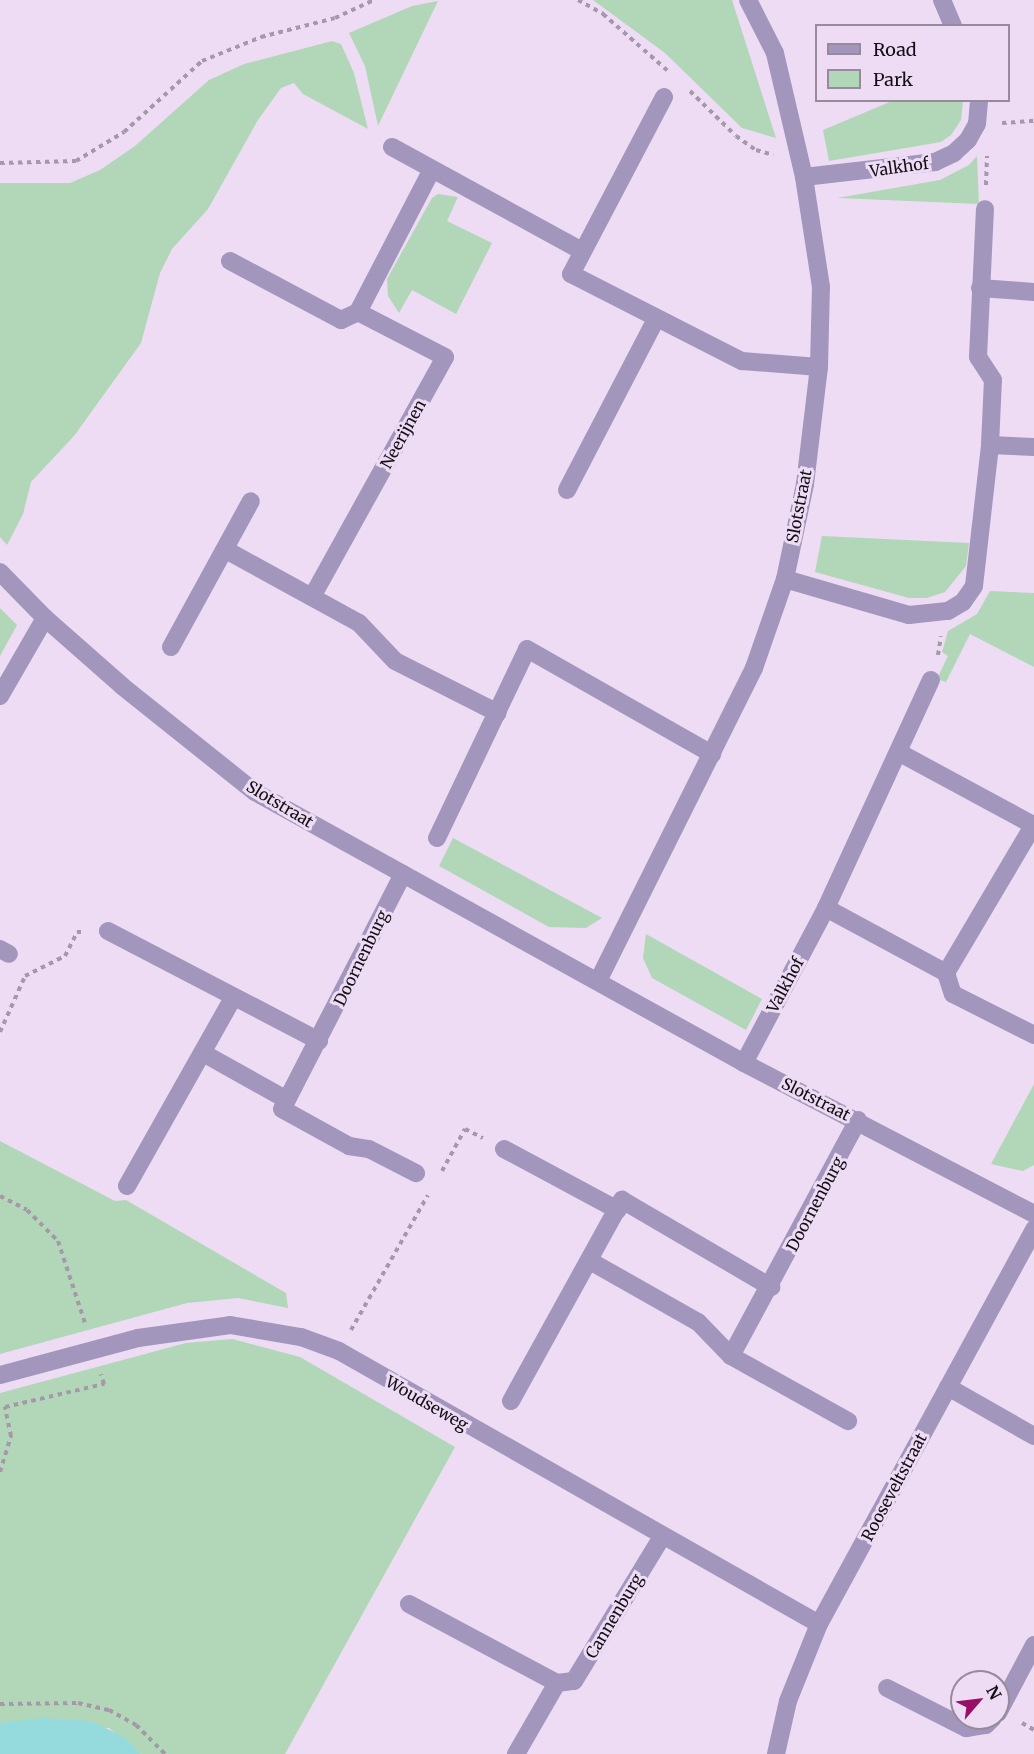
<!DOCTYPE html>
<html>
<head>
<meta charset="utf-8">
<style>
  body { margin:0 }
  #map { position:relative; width:1034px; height:1754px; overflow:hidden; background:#eddcf4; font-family:Merriweather,serif }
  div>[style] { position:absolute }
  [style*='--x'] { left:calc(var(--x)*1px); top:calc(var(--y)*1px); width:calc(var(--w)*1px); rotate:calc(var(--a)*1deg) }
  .green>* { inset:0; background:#b1d7b8 }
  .water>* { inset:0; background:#95dbde }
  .path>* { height:4px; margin-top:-2px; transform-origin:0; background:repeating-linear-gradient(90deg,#a598ab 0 4.5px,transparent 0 9px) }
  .minor>* { height:18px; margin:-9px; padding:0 9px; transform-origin:9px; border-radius:9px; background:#a296bd }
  span { translate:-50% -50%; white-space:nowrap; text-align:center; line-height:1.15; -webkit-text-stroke:6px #eddcf4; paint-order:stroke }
  .street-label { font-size:16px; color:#140e16 }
  .legend { position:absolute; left:815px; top:24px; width:195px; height:78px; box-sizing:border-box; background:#eddcf4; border:2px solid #968a9b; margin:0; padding:8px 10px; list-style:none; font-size:18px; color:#140e16 }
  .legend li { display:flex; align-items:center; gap:12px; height:30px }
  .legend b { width:30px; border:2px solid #968a9b }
  .north { position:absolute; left:950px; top:1670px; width:60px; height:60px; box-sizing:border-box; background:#eddcf4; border:2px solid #968a9b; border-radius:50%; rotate:62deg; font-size:16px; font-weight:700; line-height:24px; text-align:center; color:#140e16 }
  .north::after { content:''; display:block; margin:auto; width:21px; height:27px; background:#981065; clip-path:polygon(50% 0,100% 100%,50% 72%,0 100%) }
</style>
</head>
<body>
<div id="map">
  <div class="green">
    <i style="clip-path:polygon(593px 0,732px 0,776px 138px,742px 128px,665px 53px)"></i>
    <i style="clip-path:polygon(438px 1px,378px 126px,365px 66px,349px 33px,412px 6px)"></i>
    <i style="clip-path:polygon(332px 41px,341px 44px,354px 73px,368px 129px,303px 94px,294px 83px,281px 88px,258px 120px,208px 209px,172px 249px,160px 273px,141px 343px,74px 436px,31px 482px,23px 514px,7px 545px,0 537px,0 183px,70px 183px,100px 170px,135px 146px,209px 80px,244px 64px)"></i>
    <i style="clip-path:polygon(892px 101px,963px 101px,961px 120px,951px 135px,941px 142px,829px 161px,823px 130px)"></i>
    <i style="clip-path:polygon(977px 156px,979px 204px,837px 198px,940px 180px,969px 165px)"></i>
    <i style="clip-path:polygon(438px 194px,458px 197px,447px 221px,492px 243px,456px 314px,412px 290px,399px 313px,388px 296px,387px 279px,432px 198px)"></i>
    <i style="clip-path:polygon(822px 536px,969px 543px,966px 566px,945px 592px,927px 598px,909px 598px,815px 572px)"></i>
    <i style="clip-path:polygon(990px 591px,1034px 593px,1034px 667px,970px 634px,946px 682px,937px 679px,948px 656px,942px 652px,948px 631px,977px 614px)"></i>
    <i style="clip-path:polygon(0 608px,17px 625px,0 656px)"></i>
    <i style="clip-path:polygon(453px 838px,602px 918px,586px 928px,549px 927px,439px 866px)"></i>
    <i style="clip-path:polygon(646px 934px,762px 999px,746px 1030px,652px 978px,643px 958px)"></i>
    <i style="clip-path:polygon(1034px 1084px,1034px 1165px,1023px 1171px,991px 1164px)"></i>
    <i style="clip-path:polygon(0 1141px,115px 1201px,126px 1200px,286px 1293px,288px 1308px,238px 1298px,187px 1303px,0 1354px)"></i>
    <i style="clip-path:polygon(232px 1339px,300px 1357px,455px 1447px,285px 1754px,141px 1754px,109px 1728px,0 1723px,0 1393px,186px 1343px)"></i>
  </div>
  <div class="water">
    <i style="clip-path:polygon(41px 1718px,91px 1721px,124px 1737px,141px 1754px,0 1754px,0 1723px)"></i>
  </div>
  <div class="path">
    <i style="--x:578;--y:0;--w:29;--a:29"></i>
    <i style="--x:603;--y:14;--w:88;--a:41.3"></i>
    <i style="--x:690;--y:91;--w:64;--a:44.4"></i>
    <i style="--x:736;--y:136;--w:24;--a:35"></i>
    <i style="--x:756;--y:150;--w:18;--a:16"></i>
    <i style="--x:1002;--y:123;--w:32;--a:-4"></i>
    <i style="--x:0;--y:163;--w:76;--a:-1.5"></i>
    <i style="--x:76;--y:161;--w:56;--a:-31.1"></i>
    <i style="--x:124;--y:132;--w:105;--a:-42.3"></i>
    <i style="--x:202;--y:61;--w:64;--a:-22.1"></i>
    <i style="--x:261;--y:37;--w:76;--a:-14.4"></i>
    <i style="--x:335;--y:18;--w:43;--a:-24.8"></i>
    <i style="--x:986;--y:185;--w:29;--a:-88"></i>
    <i style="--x:938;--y:655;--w:19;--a:-81"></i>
    <i style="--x:0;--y:1032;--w:61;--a:-65.9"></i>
    <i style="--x:25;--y:976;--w:45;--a:-26.6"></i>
    <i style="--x:65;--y:956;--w:27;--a:-63"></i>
    <i style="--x:77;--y:932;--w:7;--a:0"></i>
    <i style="--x:442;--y:1171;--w:48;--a:-61.3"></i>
    <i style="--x:465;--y:1129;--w:20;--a:27"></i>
    <i style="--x:0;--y:1196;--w:30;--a:27"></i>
    <i style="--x:27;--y:1210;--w:44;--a:45"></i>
    <i style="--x:58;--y:1241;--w:89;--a:71.8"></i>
    <i style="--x:351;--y:1330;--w:155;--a:-60.3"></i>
    <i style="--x:0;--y:1472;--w:38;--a:-73"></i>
    <i style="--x:11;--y:1436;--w:30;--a:-102"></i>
    <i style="--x:5;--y:1407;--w:102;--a:-13.1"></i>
    <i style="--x:104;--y:1384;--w:10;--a:-107"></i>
    <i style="--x:0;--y:1704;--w:78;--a:-0.7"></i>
    <i style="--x:78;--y:1703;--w:32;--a:13"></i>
    <i style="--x:109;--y:1710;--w:31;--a:29"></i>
    <i style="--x:136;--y:1725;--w:41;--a:45"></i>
    <i style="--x:1022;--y:1723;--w:14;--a:30"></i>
  </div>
  <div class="minor">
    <i style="--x:942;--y:0;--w:28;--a:67"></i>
    <i style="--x:664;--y:97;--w:200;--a:117.7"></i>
    <i style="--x:571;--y:274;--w:192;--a:27"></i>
    <i style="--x:742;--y:361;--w:77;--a:4.5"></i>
    <i style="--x:392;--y:147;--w:217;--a:28.7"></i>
    <i style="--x:804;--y:177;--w:132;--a:-6.5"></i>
    <i style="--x:935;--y:162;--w:21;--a:-25"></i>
    <i style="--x:954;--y:153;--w:19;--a:-43"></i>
    <i style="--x:968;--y:140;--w:18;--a:-61"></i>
    <i style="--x:977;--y:124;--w:24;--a:-85"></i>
    <i style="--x:230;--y:261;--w:126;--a:28"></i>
    <i style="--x:341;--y:320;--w:19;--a:-25"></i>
    <i style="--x:358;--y:312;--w:159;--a:-62.6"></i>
    <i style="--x:980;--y:288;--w:54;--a:4.2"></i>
    <i style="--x:990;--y:445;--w:44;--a:2.6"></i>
    <i style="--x:567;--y:490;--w:193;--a:-62.5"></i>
    <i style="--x:226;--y:550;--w:152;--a:28.8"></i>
    <i style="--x:359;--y:623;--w:52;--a:46.5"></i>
    <i style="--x:395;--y:661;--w:115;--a:26.8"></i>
    <i style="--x:0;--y:572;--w:64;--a:45.6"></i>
    <i style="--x:45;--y:618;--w:103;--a:41.4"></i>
    <i style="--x:122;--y:686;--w:170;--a:38.6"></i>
    <i style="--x:255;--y:792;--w:559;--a:28.99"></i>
    <i style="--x:744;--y:1063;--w:327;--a:27.5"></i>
    <i style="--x:785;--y:579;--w:129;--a:16.2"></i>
    <i style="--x:909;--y:615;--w:39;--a:-6"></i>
    <i style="--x:948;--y:611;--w:17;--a:-31"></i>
    <i style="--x:963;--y:602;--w:19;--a:-55"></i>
    <i style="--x:974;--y:586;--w:142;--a:-83.5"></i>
    <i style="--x:990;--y:445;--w:65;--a:-87.4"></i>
    <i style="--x:993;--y:380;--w:27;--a:-123"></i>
    <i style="--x:978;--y:357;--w:148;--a:-87.3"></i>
    <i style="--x:312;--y:597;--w:274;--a:-61"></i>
    <i style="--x:445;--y:357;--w:98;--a:-152.7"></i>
    <i style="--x:171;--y:647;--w:166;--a:-61.3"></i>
    <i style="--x:0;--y:696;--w:90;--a:-60"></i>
    <i style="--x:900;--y:753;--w:151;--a:28.4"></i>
    <i style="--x:437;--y:838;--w:209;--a:-64.5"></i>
    <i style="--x:527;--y:649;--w:213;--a:29.6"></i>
    <i style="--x:403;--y:874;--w:264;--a:117.2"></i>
    <i style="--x:282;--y:1109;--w:77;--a:28.9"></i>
    <i style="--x:349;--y:1146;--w:20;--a:9"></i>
    <i style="--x:369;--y:1149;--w:53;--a:27.1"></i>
    <i style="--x:826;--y:908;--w:136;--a:28.4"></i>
    <i style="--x:946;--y:973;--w:22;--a:72"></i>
    <i style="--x:953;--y:994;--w:91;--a:26.8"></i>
    <i style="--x:108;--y:931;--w:238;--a:27.5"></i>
    <i style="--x:0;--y:949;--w:10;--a:29"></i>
    <i style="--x:946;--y:973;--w:173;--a:-59.4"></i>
    <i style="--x:598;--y:981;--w:350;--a:-63.5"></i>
    <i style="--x:754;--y:668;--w:94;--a:-70.8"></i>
    <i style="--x:785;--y:579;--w:97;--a:-78.1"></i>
    <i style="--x:805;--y:484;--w:118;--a:-83.2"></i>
    <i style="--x:819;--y:367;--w:80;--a:-88.6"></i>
    <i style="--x:821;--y:287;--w:111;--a:-98.8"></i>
    <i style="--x:804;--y:177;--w:127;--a:-103.2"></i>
    <i style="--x:775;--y:53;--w:59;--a:-117"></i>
    <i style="--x:203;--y:1053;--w:96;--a:29.2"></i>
    <i style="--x:744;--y:1063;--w:175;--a:-62.1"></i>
    <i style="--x:826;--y:908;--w:251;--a:-65.3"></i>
    <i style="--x:504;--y:1149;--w:129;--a:28.2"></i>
    <i style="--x:127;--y:1186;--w:216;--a:-60.6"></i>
    <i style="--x:590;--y:1261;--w:124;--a:29.5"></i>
    <i style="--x:698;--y:1322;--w:47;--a:45.9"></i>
    <i style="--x:731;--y:1356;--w:134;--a:29.1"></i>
    <i style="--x:731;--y:1356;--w:268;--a:-61.7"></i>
    <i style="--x:0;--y:1375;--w:143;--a:-15"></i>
    <i style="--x:138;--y:1338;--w:93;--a:-8"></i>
    <i style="--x:230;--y:1325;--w:72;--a:9.6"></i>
    <i style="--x:301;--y:1337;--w:40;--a:20.2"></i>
    <i style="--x:339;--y:1351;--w:552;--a:29.63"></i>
    <i style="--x:948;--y:1387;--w:99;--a:29.7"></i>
    <i style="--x:511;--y:1401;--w:230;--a:-61.1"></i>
    <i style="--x:622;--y:1200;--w:173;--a:30.3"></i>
    <i style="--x:409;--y:1604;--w:168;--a:28.1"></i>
    <i style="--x:887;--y:1688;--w:89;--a:26.9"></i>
    <i style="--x:966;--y:1728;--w:20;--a:-9"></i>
    <i style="--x:986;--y:1725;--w:10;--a:-45"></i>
    <i style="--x:998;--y:1713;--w:77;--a:-62.1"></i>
    <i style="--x:516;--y:1754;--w:82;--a:-60"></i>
    <i style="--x:557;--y:1683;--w:17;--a:-7"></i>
    <i style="--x:574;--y:1681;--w:169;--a:-58.6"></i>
    <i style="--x:776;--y:1754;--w:54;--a:-77.2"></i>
    <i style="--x:788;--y:1701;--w:83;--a:-68.1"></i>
    <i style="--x:819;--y:1624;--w:450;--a:-61.4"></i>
  </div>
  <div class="street-label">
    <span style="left:899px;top:167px;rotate:-8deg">Valkhof</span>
    <span style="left:403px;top:434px;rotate:-61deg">Neerijnen</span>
    <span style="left:799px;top:506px;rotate:-79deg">Slotstraat</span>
    <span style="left:280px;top:804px;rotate:31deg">Slotstraat</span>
    <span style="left:361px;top:958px;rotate:-64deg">Doornenburg</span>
    <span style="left:785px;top:985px;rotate:-62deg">Valkhof</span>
    <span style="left:816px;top:1099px;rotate:27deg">Slotstraat</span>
    <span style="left:815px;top:1204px;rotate:-62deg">Doornenburg</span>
    <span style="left:427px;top:1403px;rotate:30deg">Woudseweg</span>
    <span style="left:894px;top:1487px;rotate:-62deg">Rooseveltstraat</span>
    <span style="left:614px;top:1616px;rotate:-59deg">Cannenburg</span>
  </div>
  <ul class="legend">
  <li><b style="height:8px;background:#a296bd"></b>Road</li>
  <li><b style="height:16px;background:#b1d7b8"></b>Park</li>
  </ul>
  <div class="north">N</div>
</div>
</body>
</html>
